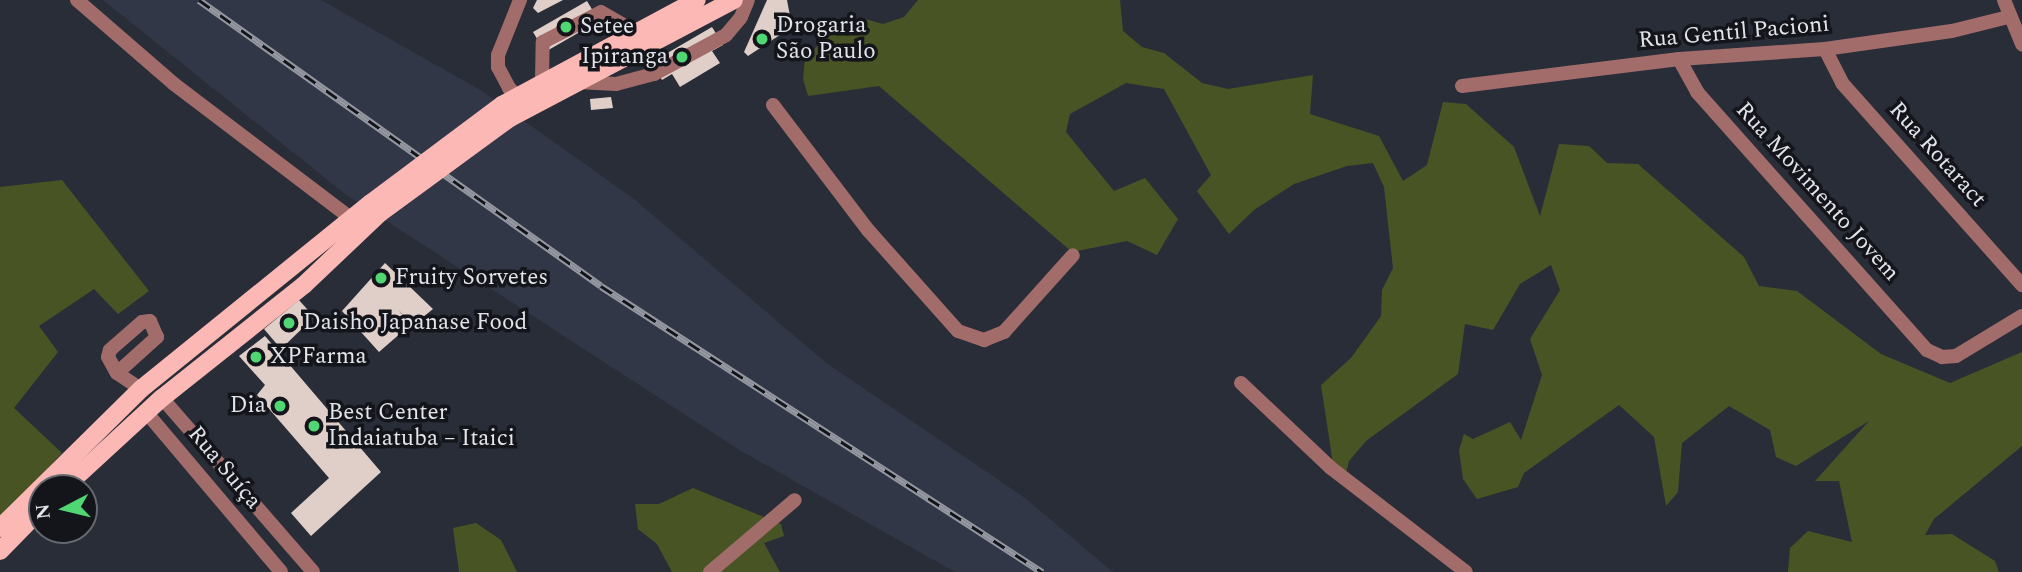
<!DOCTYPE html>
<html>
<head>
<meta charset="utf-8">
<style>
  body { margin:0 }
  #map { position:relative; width:2022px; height:572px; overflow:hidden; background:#292d38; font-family:Spectral,serif }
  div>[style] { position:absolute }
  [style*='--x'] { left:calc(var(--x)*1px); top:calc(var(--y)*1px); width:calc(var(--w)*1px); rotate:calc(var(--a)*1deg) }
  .built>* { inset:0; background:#323747 }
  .green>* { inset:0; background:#495424 }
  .building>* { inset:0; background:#e0cfc8 }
  .minor>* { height:14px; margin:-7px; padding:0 7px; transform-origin:7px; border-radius:7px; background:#a26c6a }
  .major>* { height:18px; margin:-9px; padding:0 9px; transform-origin:9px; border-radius:9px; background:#fbb8b4 }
  .rail>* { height:7px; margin-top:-3.5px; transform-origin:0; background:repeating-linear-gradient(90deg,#14151b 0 13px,#9598a1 0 26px); box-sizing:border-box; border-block:2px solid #9598a1 }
  .major-bridge>* { height:18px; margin:-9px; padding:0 9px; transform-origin:9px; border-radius:9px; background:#fbb8b4 }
  .dots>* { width:19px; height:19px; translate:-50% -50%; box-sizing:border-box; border:4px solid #14151b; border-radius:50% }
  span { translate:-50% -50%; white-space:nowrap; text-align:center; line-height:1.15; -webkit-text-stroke:7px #14151b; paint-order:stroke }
  .poi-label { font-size:23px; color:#e2e4ec }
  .left { translate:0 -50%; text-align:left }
  .right { translate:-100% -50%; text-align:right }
  .street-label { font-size:23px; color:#e2e4ec }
  .north { position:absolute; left:28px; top:474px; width:70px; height:70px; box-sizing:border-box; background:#14151b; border:2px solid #66686f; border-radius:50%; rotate:263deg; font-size:19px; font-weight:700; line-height:28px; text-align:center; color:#e2e4ec }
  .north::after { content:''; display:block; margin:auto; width:24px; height:32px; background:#51d674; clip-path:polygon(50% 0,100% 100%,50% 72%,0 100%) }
</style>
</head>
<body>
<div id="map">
  <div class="built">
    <i style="clip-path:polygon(103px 0,321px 0,482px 91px,634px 199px,825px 362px,1025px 498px,1113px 572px,955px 572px,741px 451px,345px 194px)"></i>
  </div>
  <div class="green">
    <i style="clip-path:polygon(918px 0,1120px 0,1123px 31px,1142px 47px,1164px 53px,1202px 83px,1228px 89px,1313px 75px,1310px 114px,1379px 136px,1403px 181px,1427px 165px,1443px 102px,1466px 104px,1514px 147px,1540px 216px,1559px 144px,1589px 146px,1607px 163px,1638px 164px,1744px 257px,1759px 286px,1797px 291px,1881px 354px,1950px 383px,2022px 352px,2022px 446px,1934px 519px,1925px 535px,1952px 534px,1995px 561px,1999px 572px,1788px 572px,1790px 548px,1808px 531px,1852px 542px,1839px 481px,1815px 481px,1869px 421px,1796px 466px,1776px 457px,1770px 430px,1729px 406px,1682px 443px,1678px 492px,1666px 506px,1654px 437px,1619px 405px,1524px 473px,1518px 487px,1477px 499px,1463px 479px,1459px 450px,1464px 434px,1473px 439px,1510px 422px,1521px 440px,1542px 375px,1530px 339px,1560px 290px,1551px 265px,1520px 284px,1493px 330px,1465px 324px,1458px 374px,1366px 441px,1349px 461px,1344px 482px,1335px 477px,1321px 385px,1351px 358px,1381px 316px,1382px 290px,1393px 268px,1384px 187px,1373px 163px,1347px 166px,1294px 184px,1254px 210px,1229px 234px,1197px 191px,1211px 175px,1164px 89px,1126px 83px,1070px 114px,1066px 132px,1114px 191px,1145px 178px,1178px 219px,1157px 255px,1127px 241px,1072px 252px,879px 86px,808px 96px,803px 79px,805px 58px,840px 24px,861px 18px,883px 24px,904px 17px)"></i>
    <i style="clip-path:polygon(62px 180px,149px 291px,118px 314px,94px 289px,39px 326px,58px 352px,14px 408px,62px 453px,0 519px,0 187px)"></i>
    <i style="clip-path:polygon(693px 488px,781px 524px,784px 536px,764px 543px,780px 572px,672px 572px,657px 544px,638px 529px,635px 504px,659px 504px)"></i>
    <i style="clip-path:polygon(476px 523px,501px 540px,517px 572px,459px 572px,453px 528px)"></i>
  </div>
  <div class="building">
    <i style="clip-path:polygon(537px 0,563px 0,538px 13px,533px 8px)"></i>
    <i style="clip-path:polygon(767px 0,787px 0,792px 27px,748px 56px,744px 52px)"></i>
    <i style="clip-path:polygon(587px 1px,599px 21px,545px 52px,533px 32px)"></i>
    <i style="clip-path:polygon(712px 27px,723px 45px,712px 51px,720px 63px,680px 87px,672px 74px,662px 80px,652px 62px)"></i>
    <i style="clip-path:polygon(611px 97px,613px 108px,591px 110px,590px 99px)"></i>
    <i style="clip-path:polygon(385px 263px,433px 309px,412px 326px,398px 309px,410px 325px,379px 352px,342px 311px)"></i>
    <i style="clip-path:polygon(299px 300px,314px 317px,281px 349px,264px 329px)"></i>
    <i style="clip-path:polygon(265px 336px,381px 472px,311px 536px,291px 513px,329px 478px,257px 395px,265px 385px,239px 356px)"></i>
  </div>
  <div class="minor">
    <i style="--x:77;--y:0;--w:128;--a:40.9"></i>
    <i style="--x:174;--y:84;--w:233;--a:37.2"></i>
    <i style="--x:520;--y:0;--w:59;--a:111.8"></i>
    <i style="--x:498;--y:55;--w:12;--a:90"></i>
    <i style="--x:498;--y:67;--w:24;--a:62"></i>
    <i style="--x:509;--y:88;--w:23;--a:45"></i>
    <i style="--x:2004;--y:0;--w:48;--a:67.8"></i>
    <i style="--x:1825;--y:49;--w:38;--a:63"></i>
    <i style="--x:1842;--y:83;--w:271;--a:48.3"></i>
    <i style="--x:1679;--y:59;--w:38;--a:61"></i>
    <i style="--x:1697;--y:92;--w:346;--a:48.3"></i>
    <i style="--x:1927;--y:350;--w:17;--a:25"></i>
    <i style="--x:1942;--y:357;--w:14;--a:-4"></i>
    <i style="--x:1956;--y:356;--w:77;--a:-31.2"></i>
    <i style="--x:542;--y:81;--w:39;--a:-89"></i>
    <i style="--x:543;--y:42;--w:65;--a:-27.3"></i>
    <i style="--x:601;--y:12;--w:39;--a:30"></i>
    <i style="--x:578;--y:82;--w:38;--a:3"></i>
    <i style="--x:616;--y:84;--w:39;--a:-15"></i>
    <i style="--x:654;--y:74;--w:82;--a:-28.4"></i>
    <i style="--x:726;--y:35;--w:23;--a:-50"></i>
    <i style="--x:741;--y:17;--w:18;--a:-68"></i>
    <i style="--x:1462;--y:86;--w:219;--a:-7.1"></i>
    <i style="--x:1679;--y:59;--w:146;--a:-3.9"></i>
    <i style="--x:1825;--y:49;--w:128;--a:-8.1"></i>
    <i style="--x:1952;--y:31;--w:58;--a:-14"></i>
    <i style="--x:773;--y:105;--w:157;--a:52.8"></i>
    <i style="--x:868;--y:230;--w:135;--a:48.3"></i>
    <i style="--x:958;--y:331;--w:28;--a:19"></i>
    <i style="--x:984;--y:340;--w:22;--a:-22"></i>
    <i style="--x:1004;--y:332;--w:103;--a:-48.1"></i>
    <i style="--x:117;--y:373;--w:54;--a:-42"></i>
    <i style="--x:157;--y:337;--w:17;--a:-114"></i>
    <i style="--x:150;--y:321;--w:8;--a:173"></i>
    <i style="--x:142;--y:322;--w:43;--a:138.8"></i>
    <i style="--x:110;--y:350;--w:7;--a:106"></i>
    <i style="--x:108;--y:357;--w:18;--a:61"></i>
    <i style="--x:117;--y:373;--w:29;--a:34"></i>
    <i style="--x:1241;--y:383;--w:124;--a:43.4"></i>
    <i style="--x:1331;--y:468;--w:170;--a:37.6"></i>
    <i style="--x:162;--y:398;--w:230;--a:49"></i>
    <i style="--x:146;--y:412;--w:209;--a:49.8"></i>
    <i style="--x:710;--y:572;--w:111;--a:-40.3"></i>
  </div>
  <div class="major">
    <i style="--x:502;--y:105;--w:221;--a:-28.3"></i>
    <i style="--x:510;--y:118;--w:253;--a:-27.8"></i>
    <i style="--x:64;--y:488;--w:133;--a:-42.6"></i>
    <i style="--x:162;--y:398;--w:181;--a:-38.5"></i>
    <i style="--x:304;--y:285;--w:105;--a:-43.5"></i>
    <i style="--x:0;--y:528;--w:198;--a:-44.6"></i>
    <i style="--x:141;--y:389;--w:296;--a:-39"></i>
    <i style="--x:0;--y:551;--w:60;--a:-45.7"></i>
  </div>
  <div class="rail">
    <i style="--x:199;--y:0;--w:493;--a:35.4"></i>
    <i style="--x:601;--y:286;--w:526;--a:32.96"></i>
  </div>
  <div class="major-bridge">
    <i style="--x:371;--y:203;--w:164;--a:-36.8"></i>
    <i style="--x:380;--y:213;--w:161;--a:-36.2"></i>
  </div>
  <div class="dots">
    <i style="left:566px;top:27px;background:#51d674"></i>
    <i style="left:762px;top:39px;background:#51d674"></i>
    <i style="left:682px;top:57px;background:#51d674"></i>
    <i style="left:381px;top:278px;background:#51d674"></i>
    <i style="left:289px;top:323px;background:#51d674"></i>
    <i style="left:256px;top:357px;background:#51d674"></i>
    <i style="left:280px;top:406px;background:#51d674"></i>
    <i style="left:314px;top:426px;background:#51d674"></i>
  </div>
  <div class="poi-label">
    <span class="left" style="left:776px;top:39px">Drogaria<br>São Paulo</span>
    <span class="left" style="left:580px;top:27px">Setee</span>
    <span class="right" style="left:668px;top:57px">Ipiranga</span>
    <span class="left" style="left:395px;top:278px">Fruity Sorvetes</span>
    <span class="left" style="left:303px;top:323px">Daisho Japanase Food</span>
    <span class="left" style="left:270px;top:357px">XPFarma</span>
    <span class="right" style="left:266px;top:406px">Dia</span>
    <span class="left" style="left:328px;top:426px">Best Center<br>Indaiatuba – Itaici</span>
  </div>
  <div class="street-label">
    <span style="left:1734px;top:33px;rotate:-5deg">Rua Gentil Pacioni</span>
    <span style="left:1937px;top:155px;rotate:48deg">Rua Rotaract</span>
    <span style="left:1817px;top:192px;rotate:48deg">Rua Movimento Jovem</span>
    <span style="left:224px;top:468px;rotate:50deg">Rua Suíça</span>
  </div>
  <div class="north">N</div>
</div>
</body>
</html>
